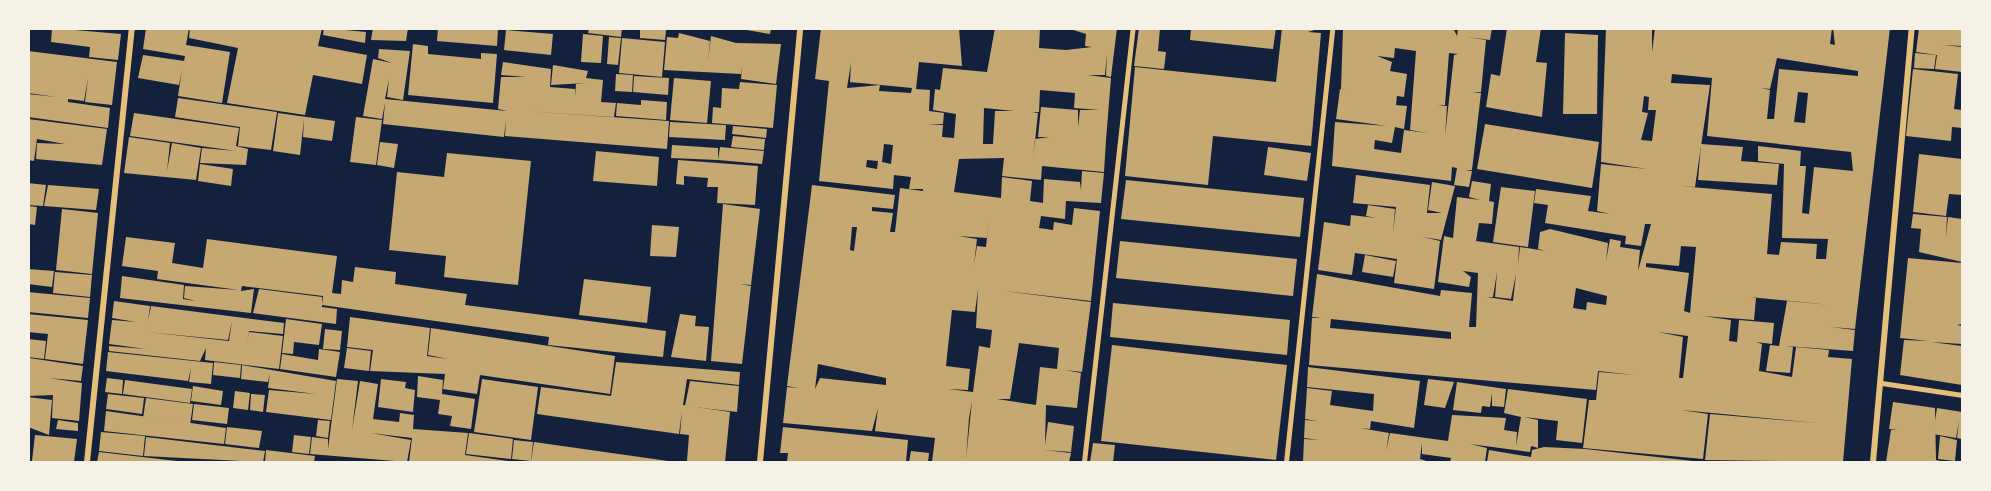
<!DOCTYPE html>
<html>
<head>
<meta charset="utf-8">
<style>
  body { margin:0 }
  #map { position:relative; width:1991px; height:491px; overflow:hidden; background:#14213d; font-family:Karla,sans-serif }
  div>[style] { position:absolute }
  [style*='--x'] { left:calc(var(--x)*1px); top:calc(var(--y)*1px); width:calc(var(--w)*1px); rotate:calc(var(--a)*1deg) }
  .building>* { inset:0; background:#c6a872 }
  .service>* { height:4.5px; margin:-2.25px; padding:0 2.25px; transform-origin:2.25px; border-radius:2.25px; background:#e5c07b }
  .minor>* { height:6px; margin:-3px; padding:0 3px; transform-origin:3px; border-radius:3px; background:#e5c07b }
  span { translate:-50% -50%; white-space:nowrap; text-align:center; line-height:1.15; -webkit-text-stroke:5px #f6f1e7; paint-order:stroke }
  .frame { position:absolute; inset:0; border:30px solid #f6f1e7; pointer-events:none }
</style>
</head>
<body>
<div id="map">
  <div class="building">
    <i style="clip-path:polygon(52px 28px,121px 34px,118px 60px,89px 57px,90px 47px,51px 42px)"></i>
    <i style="clip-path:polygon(146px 28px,189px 28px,186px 45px,230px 52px,222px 103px,178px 96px,182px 70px,179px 85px,138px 78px,143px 55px,184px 61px,185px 56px,143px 49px)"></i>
    <i style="clip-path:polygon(190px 28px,322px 28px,318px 46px,367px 55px,362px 84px,313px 75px,305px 115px,227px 103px,238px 48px,189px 38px)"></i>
    <i style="clip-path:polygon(324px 28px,366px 32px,365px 43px,323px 35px)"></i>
    <i style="clip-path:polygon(373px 28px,408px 28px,406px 41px,371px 40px)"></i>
    <i style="clip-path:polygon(438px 28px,498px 28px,497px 46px,437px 41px)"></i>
    <i style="clip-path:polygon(589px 28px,622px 28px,621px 37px,588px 33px)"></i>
    <i style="clip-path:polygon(735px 28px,771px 28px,770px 34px)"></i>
    <i style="clip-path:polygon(evenodd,821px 28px,959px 28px,962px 66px,919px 62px,916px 89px,930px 90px,929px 111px,944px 113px,943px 124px,928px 124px,943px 125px,942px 137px,954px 138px,956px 114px,933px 110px,935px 89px,940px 90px,943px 68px,987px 72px,995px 28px,1040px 28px,1039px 48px,1066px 50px,1092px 47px,1085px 46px,1086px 34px,1067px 28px,1117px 28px,1111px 77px,1106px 76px,1107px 53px,1105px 75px,1088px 75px,1111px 78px,1106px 140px,1081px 139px,1106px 140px,1104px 172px,1042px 166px,1041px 180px,1002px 176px,1004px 158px,959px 159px,954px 192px,1001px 198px,1002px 177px,1032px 181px,1030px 201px,1043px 203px,1044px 179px,1080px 182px,1081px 190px,1082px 171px,1104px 173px,1101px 203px,1066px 201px,1065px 219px,1041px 216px,1039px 228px,1053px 230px,1054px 222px,1072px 225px,1074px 208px,1100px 211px,1091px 301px,1005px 291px,1091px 302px,1082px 372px,1065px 370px,1081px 373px,1077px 408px,1046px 405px,1045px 445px,1048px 422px,1074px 426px,1071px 452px,1044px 450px,1071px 453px,1069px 462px,932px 462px,935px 438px,875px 431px,878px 408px,872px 431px,783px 423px,787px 387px,798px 388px,787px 386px,812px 185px,895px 195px,893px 209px,872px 207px,872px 211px,893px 213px,890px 232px,895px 232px,900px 188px,923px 191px,923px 189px,909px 189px,911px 177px,894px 175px,893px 189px,819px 181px,829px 81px,815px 79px,821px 28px,851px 63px,850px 82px,912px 88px,911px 93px,879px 91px,880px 85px,847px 88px,851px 63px,821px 28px,1040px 90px,1075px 93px,1074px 108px,1099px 110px,1080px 110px,1078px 127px,1078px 110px,1041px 107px,1038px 137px,1049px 137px,1035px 139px,1033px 160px,1038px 113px,1032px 112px,1039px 112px,1040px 90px,821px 28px,984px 108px,1014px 111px,995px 111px,993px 144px,953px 144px,983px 144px,984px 108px,821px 28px,884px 144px,893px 145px,891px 164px,882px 162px,884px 144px,821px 28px,867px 160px,878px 161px,877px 169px,866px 167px,867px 160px,821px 28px,989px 216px,986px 247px,977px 246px,974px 265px,977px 239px,958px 236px,987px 238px,989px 216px,821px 28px,852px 227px,857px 227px,854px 251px,850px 250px,852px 227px,821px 28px,978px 289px,976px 328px,992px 330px,990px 348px,979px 346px,973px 392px,948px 389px,968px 390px,970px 369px,946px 366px,947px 356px,952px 310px,975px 312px,978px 289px,821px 28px,1019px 343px,1059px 348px,1057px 369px,1040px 367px,1036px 405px,997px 399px,1010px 399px,1019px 343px,821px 28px,818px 364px,886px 378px,886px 385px,820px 378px,815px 389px,818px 364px,821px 28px,972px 401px,966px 459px,969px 418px,972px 401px)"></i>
    <i style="clip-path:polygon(1139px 28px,1160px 28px,1158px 51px,1166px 52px,1164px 69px,1134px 66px)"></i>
    <i style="clip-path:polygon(1191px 28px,1276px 28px,1273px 49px,1190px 40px)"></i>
    <i style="clip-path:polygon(1282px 28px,1321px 28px,1308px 32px,1321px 33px,1311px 146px,1213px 136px,1208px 185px,1125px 176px,1135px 67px,1276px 82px)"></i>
    <i style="clip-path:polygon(evenodd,1343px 28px,1453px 28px,1457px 36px,1458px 28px,1492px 28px,1490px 40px,1467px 37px,1486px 40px,1481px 92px,1472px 92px,1481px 93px,1472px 170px,1465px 170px,1472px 171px,1469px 187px,1454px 185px,1457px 168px,1452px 167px,1451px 181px,1332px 166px,1335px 122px,1387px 126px,1336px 119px,1340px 89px,1351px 90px,1341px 89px,1343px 28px,1395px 48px,1416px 51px,1410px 130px,1428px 133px,1404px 130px,1401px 153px,1374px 149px,1375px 140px,1392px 143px,1395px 127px,1404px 129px,1407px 106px,1396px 105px,1397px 96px,1404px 97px,1407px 74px,1390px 71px,1392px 62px,1377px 56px,1394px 58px,1395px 48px,1343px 28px,1449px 53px,1458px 54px,1454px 55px,1445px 136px,1447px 106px,1438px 105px,1445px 105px,1449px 53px)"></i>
    <i style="clip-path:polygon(1507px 28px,1541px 28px,1536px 62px,1547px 63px,1542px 117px,1486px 107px,1491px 74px,1500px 76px)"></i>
    <i style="clip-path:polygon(evenodd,1606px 28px,1652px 28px,1652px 52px,1655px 28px,1832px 28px,1830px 44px,1835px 45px,1833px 28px,1890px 28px,1855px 329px,1831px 327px,1855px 330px,1853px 351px,1786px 346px,1793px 347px,1790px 373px,1766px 371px,1770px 345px,1779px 346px,1787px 301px,1831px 305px,1749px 297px,1756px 298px,1754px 320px,1703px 316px,1731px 320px,1729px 341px,1737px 342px,1739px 320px,1774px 323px,1772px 344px,1756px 342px,1762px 344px,1759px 371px,1792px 377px,1796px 347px,1829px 350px,1828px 357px,1852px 359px,1843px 462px,1705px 460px,1710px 414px,1817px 423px,1681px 410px,1708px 414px,1703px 459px,1583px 448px,1589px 400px,1596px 400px,1599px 372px,1635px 375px,1598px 371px,1596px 390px,1309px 365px,1312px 318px,1322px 318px,1312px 317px,1317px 274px,1440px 296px,1441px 290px,1472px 293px,1469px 327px,1476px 327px,1478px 273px,1463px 271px,1471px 277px,1469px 287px,1438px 282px,1444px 236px,1453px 238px,1457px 197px,1480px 200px,1469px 197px,1472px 181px,1491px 184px,1489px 201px,1494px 202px,1492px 224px,1479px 223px,1476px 241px,1519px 247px,1518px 265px,1520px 247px,1546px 251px,1538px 249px,1540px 232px,1550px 229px,1608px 243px,1606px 261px,1610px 239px,1621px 241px,1620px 247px,1640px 250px,1638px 271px,1651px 224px,1645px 224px,1641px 246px,1625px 244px,1626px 236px,1545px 223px,1548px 205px,1534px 203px,1536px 189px,1591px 196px,1588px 211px,1610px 214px,1597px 211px,1601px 164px,1647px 169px,1601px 162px,1606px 28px,1777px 58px,1858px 71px,1858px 76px,1779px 69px,1774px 119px,1767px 119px,1770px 90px,1761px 88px,1770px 89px,1777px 58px,1606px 28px,1672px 74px,1712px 78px,1707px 136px,1851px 152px,1853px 171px,1814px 167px,1809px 214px,1802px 213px,1806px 166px,1800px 166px,1801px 151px,1758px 146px,1758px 161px,1784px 164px,1782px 238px,1828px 239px,1826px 259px,1816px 259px,1817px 244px,1781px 242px,1779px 255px,1767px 254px,1772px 194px,1680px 186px,1695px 187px,1710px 85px,1671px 83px,1672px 74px,1606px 28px,1798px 92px,1808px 93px,1805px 123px,1794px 122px,1798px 92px,1606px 28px,1644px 96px,1649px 97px,1648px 110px,1656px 110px,1652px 141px,1641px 140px,1648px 113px,1642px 112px,1644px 96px,1606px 28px,1681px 246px,1696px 247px,1690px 313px,1684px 311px,1689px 273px,1646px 267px,1646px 263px,1679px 266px,1681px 246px,1606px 28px,1497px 272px,1495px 297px,1511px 299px,1516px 274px,1513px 301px,1487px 297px,1493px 297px,1497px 272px,1606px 28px,1576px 288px,1607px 296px,1606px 305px,1587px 302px,1586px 310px,1573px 308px,1576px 288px,1606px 28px,1331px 319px,1451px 332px,1451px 339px,1330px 328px,1331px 319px,1606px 28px,1658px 332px,1688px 336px,1683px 378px,1679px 378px,1683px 337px,1658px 332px)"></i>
    <i style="clip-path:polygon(1919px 28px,1962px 30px,1962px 46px,1943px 45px,1962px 47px,1962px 72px,1935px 69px,1937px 55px,1943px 56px,1916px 52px)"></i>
    <i style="clip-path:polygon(640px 29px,666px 30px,665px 40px,640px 38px)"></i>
    <i style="clip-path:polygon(506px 30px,553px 34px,551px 55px,504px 50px)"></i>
    <i style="clip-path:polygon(679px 33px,710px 41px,708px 62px,711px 36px,736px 43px,781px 44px,776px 84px,741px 79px,742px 66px,741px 74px,664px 70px,667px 37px,678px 38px)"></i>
    <i style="clip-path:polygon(1565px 33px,1598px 35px,1597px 114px,1563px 114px)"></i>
    <i style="clip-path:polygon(583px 34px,603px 36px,601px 63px,581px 62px)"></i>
    <i style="clip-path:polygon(609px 37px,621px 38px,618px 65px,607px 64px)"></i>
    <i style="clip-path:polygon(622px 38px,665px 42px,662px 77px,619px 73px)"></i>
    <i style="clip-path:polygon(413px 44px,428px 46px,428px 54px,481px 59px,481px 53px,497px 54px,493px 103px,408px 95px)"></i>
    <i style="clip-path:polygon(379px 49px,410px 51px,403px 100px,387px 97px,389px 79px,385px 99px,507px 111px,498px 109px,501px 77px,526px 77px,501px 75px,503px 62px,551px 69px,550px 87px,575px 89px,575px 96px,576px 84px,586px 83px,551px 85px,553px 65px,588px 71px,586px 78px,603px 80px,601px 102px,616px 103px,614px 117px,523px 111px,669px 121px,667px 149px,505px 136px,506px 120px,504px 137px,383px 124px,385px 103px,382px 119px,363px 116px,373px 59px,392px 63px,378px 58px)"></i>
    <i style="clip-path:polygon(28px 51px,117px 62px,112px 105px,85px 102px,88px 78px,84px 101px,68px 99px,68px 102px,110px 108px,108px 128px,28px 117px,28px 94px,56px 97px,28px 93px)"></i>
    <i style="clip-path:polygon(1915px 53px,1936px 55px,1934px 69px,1914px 68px)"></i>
    <i style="clip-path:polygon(1913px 69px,1958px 74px,1954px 109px,1962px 110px,1962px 128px,1952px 127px,1951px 141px,1906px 136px)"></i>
    <i style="clip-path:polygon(616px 74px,633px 75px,632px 92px,615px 91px)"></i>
    <i style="clip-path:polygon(634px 76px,669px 78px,668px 95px,633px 92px)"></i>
    <i style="clip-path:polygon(674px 78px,711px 81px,707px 123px,670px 120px)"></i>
    <i style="clip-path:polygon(740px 82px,777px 85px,773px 128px,712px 123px,713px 107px,721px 108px,722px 88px,739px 89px)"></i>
    <i style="clip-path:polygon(178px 98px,277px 112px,271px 150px,238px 146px,240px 127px,175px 117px)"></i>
    <i style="clip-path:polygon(641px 100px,667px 102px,666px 120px,616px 116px,617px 103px,641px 105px)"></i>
    <i style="clip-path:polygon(134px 113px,239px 128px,236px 146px,248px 149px,246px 165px,200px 163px,202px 148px,236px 151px,130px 136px)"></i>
    <i style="clip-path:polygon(278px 113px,335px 121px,332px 141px,303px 137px,304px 119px,300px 155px,273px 151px)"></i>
    <i style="clip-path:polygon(356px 117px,382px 120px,376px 165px,350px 162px)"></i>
    <i style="clip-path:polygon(28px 119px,107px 129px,102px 165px,36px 159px,37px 143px,65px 144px,37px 139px,34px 161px,28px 160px)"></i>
    <i style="clip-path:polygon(670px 122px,726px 125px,725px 140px,669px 137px)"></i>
    <i style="clip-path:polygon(1485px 124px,1599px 142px,1592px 188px,1477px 169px)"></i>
    <i style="clip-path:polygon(733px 126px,767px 129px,766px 138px,732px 134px)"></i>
    <i style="clip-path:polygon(733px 136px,765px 139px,764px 150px,731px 147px)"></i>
    <i style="clip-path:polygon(129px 137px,170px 143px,167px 171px,172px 143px,201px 148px,196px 180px,124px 173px)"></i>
    <i style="clip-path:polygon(380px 142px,398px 144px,394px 168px,377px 165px)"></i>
    <i style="clip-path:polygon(1701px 144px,1743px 147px,1741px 161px,1779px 164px,1777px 185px,1698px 180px)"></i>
    <i style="clip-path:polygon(672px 145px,718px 148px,718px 160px,671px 158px)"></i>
    <i style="clip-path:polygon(720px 147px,764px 151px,762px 164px,718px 160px)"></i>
    <i style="clip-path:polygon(1268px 147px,1311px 153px,1307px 181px,1264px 175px)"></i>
    <i style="clip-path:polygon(596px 151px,659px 157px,657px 186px,593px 181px)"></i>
    <i style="clip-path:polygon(447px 153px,531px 161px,518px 285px,444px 277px,446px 256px,389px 250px,397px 172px,444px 177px)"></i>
    <i style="clip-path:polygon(1919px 154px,1962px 159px,1962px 195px,1949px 194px,1946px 216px,1913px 212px)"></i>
    <i style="clip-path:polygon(678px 160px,758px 166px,755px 205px,717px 203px,718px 187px,707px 187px,708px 178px,684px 176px,684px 185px,676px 184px)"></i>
    <i style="clip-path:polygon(200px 164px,233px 169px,231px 186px,198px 181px)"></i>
    <i style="clip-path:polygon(1356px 175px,1430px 185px,1427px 213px,1442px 213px,1428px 210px,1432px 182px,1455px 186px,1441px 240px,1423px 237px,1440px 241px,1434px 289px,1394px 283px,1397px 259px,1355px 253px,1352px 275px,1318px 270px,1324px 222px,1350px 226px,1351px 215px,1376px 218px,1366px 216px,1368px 205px,1395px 209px,1393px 233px,1396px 207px,1353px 203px)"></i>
    <i style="clip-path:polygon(1126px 180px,1304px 198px,1300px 237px,1121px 219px)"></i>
    <i style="clip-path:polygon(28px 183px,46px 185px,43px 206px,28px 205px)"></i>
    <i style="clip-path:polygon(48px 185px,99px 189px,96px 210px,44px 206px)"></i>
    <i style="clip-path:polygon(1501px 187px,1535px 191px,1528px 247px,1493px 242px)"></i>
    <i style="clip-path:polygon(723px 204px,760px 209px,751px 285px,740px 284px,751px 286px,742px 364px,711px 361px)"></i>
    <i style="clip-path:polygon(28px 206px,37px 207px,35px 225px,28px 224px)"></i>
    <i style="clip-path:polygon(62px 209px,98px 213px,92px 274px,56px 270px)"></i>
    <i style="clip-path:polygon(1913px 214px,1947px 217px,1946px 238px,1948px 217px,1962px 219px,1962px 262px,1919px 252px,1921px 229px,1911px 228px)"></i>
    <i style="clip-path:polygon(652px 225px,679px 227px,676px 257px,650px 256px)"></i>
    <i style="clip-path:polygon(126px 237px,175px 243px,172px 263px,203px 268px,207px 239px,337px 256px,332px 293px,341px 294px,342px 280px,353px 282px,355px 267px,396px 272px,395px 284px,467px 294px,465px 305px,666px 331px,663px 357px,548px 345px,549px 337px,322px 305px,323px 296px,242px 286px,241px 291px,254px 289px,251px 313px,120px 298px,122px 276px,184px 285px,183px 299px,196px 301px,184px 298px,185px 286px,239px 290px,157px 279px,158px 271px,122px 266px)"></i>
    <i style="clip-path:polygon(1120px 241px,1297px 259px,1293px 296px,1116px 278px)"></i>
    <i style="clip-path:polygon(1365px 255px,1396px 261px,1393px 277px,1362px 272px)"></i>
    <i style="clip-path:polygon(1908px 258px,1962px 263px,1962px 324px,1957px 325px,1962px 326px,1962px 344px,1931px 342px,1962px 346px,1962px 385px,1900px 375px,1904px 340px,1929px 341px,1900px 338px)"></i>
    <i style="clip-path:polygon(28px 269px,54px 271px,52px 287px,28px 284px)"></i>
    <i style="clip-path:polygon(55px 272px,92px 275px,90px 297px,53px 293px)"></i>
    <i style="clip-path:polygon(584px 279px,651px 287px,647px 323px,579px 315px)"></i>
    <i style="clip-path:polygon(259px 289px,322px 297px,322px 307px,337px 309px,336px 324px,253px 313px)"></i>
    <i style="clip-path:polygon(28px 292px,90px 298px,88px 318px,28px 312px)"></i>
    <i style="clip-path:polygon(evenodd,114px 301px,150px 306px,148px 321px,151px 306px,284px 323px,283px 334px,249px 331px,247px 344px,249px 332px,283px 336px,279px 369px,205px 360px,206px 348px,200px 361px,109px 351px,109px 346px,146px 349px,109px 344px,112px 320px,136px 322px,112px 318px,114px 301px,232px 321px,229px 341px,147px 332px,228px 340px,232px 321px)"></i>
    <i style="clip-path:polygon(1113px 303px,1290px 320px,1287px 355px,1110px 337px)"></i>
    <i style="clip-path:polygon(28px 314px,88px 320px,83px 364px,45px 359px,48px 334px,28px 332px)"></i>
    <i style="clip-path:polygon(680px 314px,696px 316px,695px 326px,709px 327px,706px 361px,671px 357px)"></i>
    <i style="clip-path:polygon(350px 317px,430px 328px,427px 356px,448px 359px,428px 355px,431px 328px,615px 356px,610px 394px,480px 375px,477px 394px,443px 389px,445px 374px,370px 371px,373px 350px,347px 347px)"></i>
    <i style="clip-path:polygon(286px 319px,322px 324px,319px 345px,294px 342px,293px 354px,282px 353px)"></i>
    <i style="clip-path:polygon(325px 329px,342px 331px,340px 350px,323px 349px)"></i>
    <i style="clip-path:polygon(28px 339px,46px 341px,44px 359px,28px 357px)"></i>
    <i style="clip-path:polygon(1112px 345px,1287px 365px,1276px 460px,1101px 441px)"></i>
    <i style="clip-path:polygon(347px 348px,371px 351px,369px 371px,344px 368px)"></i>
    <i style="clip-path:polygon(319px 349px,340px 352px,336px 377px,280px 369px,282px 354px,318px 360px)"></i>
    <i style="clip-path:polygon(108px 352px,213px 363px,211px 384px,189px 382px,191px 368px,188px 381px,106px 371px)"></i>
    <i style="clip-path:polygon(29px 358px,83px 366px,81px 381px,49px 378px,82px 383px,79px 421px,52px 418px,53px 395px,28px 396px)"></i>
    <i style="clip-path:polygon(214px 362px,241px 365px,240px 378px,213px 375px)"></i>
    <i style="clip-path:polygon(616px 362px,740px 372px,739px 385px,687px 379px,683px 405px,730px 412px,725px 462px,687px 461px,689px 435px,680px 434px,682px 411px,679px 434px,537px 414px,541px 387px,611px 396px)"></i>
    <i style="clip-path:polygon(242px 365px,336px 381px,331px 420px,266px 412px,269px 390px,316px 394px,268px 388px,270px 373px,268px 382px,241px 379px)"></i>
    <i style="clip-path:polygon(1308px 367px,1420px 381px,1414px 428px,1371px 421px,1370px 429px,1360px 428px,1389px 433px,1386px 451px,1390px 433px,1448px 441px,1452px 415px,1506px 418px,1504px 430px,1517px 432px,1516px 446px,1521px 417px,1504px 413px,1508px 389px,1587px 399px,1582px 443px,1556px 440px,1558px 421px,1524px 417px,1538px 420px,1538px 448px,1531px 446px,1530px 452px,1470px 444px,1487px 448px,1485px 462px,1450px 462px,1451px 458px,1422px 454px,1422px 443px,1420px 459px,1430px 462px,1303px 462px,1304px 439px,1319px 440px,1304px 438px,1305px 420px,1318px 421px,1305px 419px,1307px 388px,1332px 391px,1330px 405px,1373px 411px,1374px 394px,1307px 387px)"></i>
    <i style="clip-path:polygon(418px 376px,443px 380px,442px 394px,475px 399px,471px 429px,450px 426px,452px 416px,438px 414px,440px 400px,417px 397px)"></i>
    <i style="clip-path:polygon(107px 378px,123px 380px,122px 394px,105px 392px)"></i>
    <i style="clip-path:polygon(337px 379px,358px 381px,352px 430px,360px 381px,378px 384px,373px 419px,399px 422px,400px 413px,414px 415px,413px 429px,468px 433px,465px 455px,516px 462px,409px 462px,412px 438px,371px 433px,411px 440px,407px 462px,310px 454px,312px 437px,328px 439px,328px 449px)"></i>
    <i style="clip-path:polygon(381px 379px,406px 382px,405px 388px,415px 390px,413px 412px,378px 407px)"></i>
    <i style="clip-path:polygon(482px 379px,538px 387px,531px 440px,474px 432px)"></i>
    <i style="clip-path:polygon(1428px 379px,1454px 382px,1445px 408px,1424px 405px)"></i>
    <i style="clip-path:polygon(125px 380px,192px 389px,190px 403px,123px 394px)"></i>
    <i style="clip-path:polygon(690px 381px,739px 386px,737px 412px,685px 406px)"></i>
    <i style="clip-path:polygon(1457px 382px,1506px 389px,1504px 407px,1492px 406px,1492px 393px,1490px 407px,1482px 406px,1481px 413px,1453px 410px)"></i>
    <i style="clip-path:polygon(193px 386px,223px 391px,221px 405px,191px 401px)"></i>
    <i style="clip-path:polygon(235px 391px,250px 393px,248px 410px,233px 408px)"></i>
    <i style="clip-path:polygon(108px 394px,144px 398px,142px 414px,106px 409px)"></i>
    <i style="clip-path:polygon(251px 394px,265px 395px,263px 412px,250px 410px)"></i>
    <i style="clip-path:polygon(28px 397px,52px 400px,49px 435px,28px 427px)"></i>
    <i style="clip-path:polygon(146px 398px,193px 404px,190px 425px,143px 419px)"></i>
    <i style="clip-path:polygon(1893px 402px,1935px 408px,1936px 460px,1946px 462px,1886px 462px,1891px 430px,1897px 430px,1889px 429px)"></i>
    <i style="clip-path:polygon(194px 404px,229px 408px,227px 424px,192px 420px)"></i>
    <i style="clip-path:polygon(1937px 408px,1962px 412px,1962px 439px,1957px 438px,1959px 421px,1956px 438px,1933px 434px)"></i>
    <i style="clip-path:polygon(106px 411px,226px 428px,224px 444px,104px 431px)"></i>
    <i style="clip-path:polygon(58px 420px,78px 423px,78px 431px,56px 429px)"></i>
    <i style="clip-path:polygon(318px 420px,330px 421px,328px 438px,316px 436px)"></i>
    <i style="clip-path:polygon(227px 427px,262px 431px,259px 448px,225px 444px)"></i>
    <i style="clip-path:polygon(783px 427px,908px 440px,906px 462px,787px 462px,788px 453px,780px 453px)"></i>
    <i style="clip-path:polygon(101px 432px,145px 436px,143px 456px,99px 451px)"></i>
    <i style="clip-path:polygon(469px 433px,513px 439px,511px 459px,466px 454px)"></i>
    <i style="clip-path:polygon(35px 435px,77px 439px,74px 462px,32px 461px)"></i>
    <i style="clip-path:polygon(294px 435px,311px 437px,309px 454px,292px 452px)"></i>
    <i style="clip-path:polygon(1940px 436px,1957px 440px,1955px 461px,1938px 459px)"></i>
    <i style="clip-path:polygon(146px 437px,265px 451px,263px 462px,144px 456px)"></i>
    <i style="clip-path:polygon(514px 440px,533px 442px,531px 461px,512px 459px)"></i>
    <i style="clip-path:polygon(534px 442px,668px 461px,668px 462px,531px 461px)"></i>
    <i style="clip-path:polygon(1093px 443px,1115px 445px,1113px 462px,1090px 462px)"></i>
    <i style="clip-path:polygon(1544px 447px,1585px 449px,1702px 462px,1487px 462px,1489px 450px,1531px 457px,1532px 450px)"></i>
    <i style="clip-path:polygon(266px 450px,315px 456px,314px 462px,265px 462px)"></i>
    <i style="clip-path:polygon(911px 451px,929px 453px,928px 462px,909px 462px)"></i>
    <i style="clip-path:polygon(99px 452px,177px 461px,177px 462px,97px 462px)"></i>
  </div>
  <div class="service">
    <i style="--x:1882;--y:383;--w:81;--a:8.5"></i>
    <i style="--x:1084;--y:462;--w:437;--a:-83.6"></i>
    <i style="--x:1286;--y:462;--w:436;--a:-83.9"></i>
  </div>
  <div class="minor">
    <i style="--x:87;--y:462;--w:436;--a:-84.1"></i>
    <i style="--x:760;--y:462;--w:436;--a:-84.7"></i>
    <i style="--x:1873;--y:462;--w:436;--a:-84.9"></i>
  </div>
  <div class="frame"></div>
</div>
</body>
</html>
